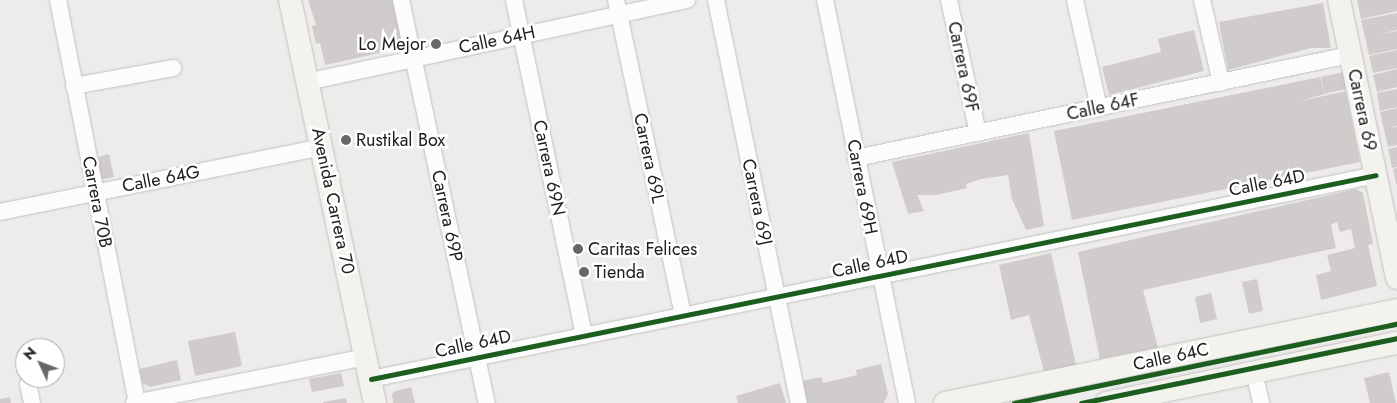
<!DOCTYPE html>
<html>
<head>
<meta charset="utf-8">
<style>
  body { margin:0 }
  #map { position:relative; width:1397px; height:403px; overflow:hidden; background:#eeecea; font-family:Jost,sans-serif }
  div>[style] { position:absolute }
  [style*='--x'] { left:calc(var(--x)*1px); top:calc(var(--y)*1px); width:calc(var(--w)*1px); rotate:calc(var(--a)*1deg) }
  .building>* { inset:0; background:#cfcccb }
  .roads { filter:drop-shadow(0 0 1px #c1c1c0) drop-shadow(0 0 1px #c1c1c0) }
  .street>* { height:16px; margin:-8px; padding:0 8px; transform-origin:8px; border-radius:8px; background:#fcfcfc }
  .secondary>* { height:22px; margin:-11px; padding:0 11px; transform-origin:11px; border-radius:11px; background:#f3f2ed }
  .cycleway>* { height:5px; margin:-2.5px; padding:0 2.5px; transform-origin:2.5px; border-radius:2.5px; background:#1b5e20 }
  .dots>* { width:14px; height:14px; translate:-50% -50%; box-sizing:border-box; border:2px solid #fff; border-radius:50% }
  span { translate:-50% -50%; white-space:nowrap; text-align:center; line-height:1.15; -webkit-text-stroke:5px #fff; paint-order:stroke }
  .street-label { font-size:18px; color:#202020 }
  .poi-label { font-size:18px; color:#202020 }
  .right { translate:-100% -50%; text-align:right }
  .left { translate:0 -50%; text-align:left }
  .north { position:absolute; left:15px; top:338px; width:50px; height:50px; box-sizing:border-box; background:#fff; border:1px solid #a6a6a6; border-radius:50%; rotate:313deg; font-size:14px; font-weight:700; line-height:20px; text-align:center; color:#202020 }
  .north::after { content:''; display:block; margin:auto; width:18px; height:22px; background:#686767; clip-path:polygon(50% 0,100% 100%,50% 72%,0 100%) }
</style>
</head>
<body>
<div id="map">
  <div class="building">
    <i style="clip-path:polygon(308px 0,397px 0,407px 47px,325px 65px,320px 43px,316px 44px,312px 26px,316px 25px)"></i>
    <i style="clip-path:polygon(1357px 0,1397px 0,1397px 11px,1361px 19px)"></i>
    <i style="clip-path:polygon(1323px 3px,1331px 48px,1311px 48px,1228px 70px,1219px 22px)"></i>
    <i style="clip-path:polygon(1397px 13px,1397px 30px,1380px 34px,1397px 31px,1397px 49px,1369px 55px,1361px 20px)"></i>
    <i style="clip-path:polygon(1194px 30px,1204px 71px,1109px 95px,1102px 67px,1161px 52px,1158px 39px)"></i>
    <i style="clip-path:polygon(1397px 50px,1397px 68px,1373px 73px,1369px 56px)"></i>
    <i style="clip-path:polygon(1397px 69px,1397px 87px,1377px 92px,1373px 75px)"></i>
    <i style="clip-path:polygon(1343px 72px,1346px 89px,1324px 94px,1321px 77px)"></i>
    <i style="clip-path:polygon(1320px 77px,1324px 94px,1301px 101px,1346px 91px,1360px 162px,1072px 220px,1054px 131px)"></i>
    <i style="clip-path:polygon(1397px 89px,1397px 107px,1380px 111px,1377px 93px)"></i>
    <i style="clip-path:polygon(1397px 108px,1397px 126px,1387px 128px,1397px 127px,1397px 145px,1388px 147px,1380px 112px)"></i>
    <i style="clip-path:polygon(1029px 133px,1044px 226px,1026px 230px,1012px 199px,1008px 175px,981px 179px,966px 184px,967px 188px,936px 195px,917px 195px,924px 211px,908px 214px,892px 162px)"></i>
    <i style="clip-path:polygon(1397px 147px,1397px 167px,1392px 168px,1388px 149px)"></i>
    <i style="clip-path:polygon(109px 154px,114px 177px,100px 180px,95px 158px)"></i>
    <i style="clip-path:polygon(1397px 168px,1397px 184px,1396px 184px,1393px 169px)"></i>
    <i style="clip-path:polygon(1356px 189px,1363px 193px,1373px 244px,1368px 245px,1377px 286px,1321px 300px,1316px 275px,1331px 271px,1327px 255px,1355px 248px,1351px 229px,1340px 232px,1337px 222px,1331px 225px,1336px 248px,1143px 290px,1158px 348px,1100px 359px,1078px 252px)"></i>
    <i style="clip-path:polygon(1051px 253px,1076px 365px,1044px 372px,1029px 315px,1011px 320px,999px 265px)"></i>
    <i style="clip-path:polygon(1257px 279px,1263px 311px,1249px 314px,1242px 282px)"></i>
    <i style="clip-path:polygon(1211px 293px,1217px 319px,1200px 323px,1195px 297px)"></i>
    <i style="clip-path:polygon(235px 332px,242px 366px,195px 376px,188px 341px)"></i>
    <i style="clip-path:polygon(177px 360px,181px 380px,150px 387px,142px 383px,139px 369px)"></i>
    <i style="clip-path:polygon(881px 364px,888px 394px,884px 403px,806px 403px,801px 381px,822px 377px,823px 383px,857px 375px,856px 370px)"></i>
    <i style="clip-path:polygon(1389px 372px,1396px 403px,1370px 403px,1364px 378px)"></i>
    <i style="clip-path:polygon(341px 373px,344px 386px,312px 392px,309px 379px)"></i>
    <i style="clip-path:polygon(780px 383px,786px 403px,738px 403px,736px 396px)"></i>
    <i style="clip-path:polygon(411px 387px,415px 403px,393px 403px,392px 394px,395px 391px)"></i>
    <i style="clip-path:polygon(10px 397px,11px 403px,0 403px,0 399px)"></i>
    <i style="clip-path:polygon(346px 398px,347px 403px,323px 403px,323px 402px)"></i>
  </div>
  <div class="roads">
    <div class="street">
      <i style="--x:58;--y:0;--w:411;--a:78.9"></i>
      <i style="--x:401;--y:0;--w:412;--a:78"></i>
      <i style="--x:514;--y:0;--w:343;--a:78.2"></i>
      <i style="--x:616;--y:0;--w:323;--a:78"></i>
      <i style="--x:716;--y:0;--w:411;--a:78.4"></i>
      <i style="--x:825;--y:0;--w:411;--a:78.5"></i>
      <i style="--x:949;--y:0;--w:136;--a:77.7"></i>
      <i style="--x:1075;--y:0;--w:111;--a:77.5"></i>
      <i style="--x:1202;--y:0;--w:85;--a:77.1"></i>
      <i style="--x:307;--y:82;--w:389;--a:-12.2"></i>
      <i style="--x:74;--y:86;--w:101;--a:-10.3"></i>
      <i style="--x:856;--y:158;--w:505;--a:-11.78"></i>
      <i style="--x:0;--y:212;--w:328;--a:-11.4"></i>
      <i style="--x:1254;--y:372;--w:32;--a:77"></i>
      <i style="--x:371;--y:379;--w:1025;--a:-11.47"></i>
      <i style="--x:28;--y:384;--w:19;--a:78"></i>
      <i style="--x:134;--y:403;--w:237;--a:-11.2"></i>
    </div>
    <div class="secondary">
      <i style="--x:290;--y:0;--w:412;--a:78.1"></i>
      <i style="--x:1339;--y:0;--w:284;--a:78.2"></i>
      <i style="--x:945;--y:403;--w:461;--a:-11.6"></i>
      <i style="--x:1106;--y:403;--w:297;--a:-11.7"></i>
    </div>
  </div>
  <div class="cycleway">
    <i style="--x:371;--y:379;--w:1025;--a:-11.47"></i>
    <i style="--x:1014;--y:403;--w:391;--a:-11.7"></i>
    <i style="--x:1081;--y:403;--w:323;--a:-11.6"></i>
  </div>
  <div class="dots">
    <i style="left:436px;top:44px;background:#686767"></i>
    <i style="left:346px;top:140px;background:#686767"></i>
    <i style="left:578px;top:249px;background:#686767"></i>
    <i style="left:584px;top:272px;background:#686767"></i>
  </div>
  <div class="street-label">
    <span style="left:497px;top:40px;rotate:-12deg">Calle 64H</span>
    <span style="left:963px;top:67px;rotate:78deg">Carrera 69F</span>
    <span style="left:1103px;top:107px;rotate:-12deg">Calle 64F</span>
    <span style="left:1362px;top:110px;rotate:78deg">Carrera 69</span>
    <span style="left:649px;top:158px;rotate:78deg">Carrera 69L</span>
    <span style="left:549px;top:168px;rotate:78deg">Carrera 69N</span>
    <span style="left:161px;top:179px;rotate:-11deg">Calle 64G</span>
    <span style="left:1267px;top:183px;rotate:-11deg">Calle 64D</span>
    <span style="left:862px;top:187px;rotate:79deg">Carrera 69H</span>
    <span style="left:333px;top:201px;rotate:78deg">Avenida Carrera 70</span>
    <span style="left:97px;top:202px;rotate:79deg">Carrera 70B</span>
    <span style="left:757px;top:202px;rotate:78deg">Carrera 69J</span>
    <span style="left:447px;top:216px;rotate:78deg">Carrera 69P</span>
    <span style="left:870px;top:264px;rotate:-12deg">Calle 64D</span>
    <span style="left:473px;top:344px;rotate:-12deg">Calle 64D</span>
    <span style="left:1171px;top:357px;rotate:-12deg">Calle 64C</span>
  </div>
  <div class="poi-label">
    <span class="right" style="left:426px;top:44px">Lo Mejor</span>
    <span class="left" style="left:356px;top:140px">Rustikal Box</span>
    <span class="left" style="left:588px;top:249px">Caritas Felices</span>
    <span class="left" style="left:594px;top:272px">Tienda</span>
  </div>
  <div class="north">N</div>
</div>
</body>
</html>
